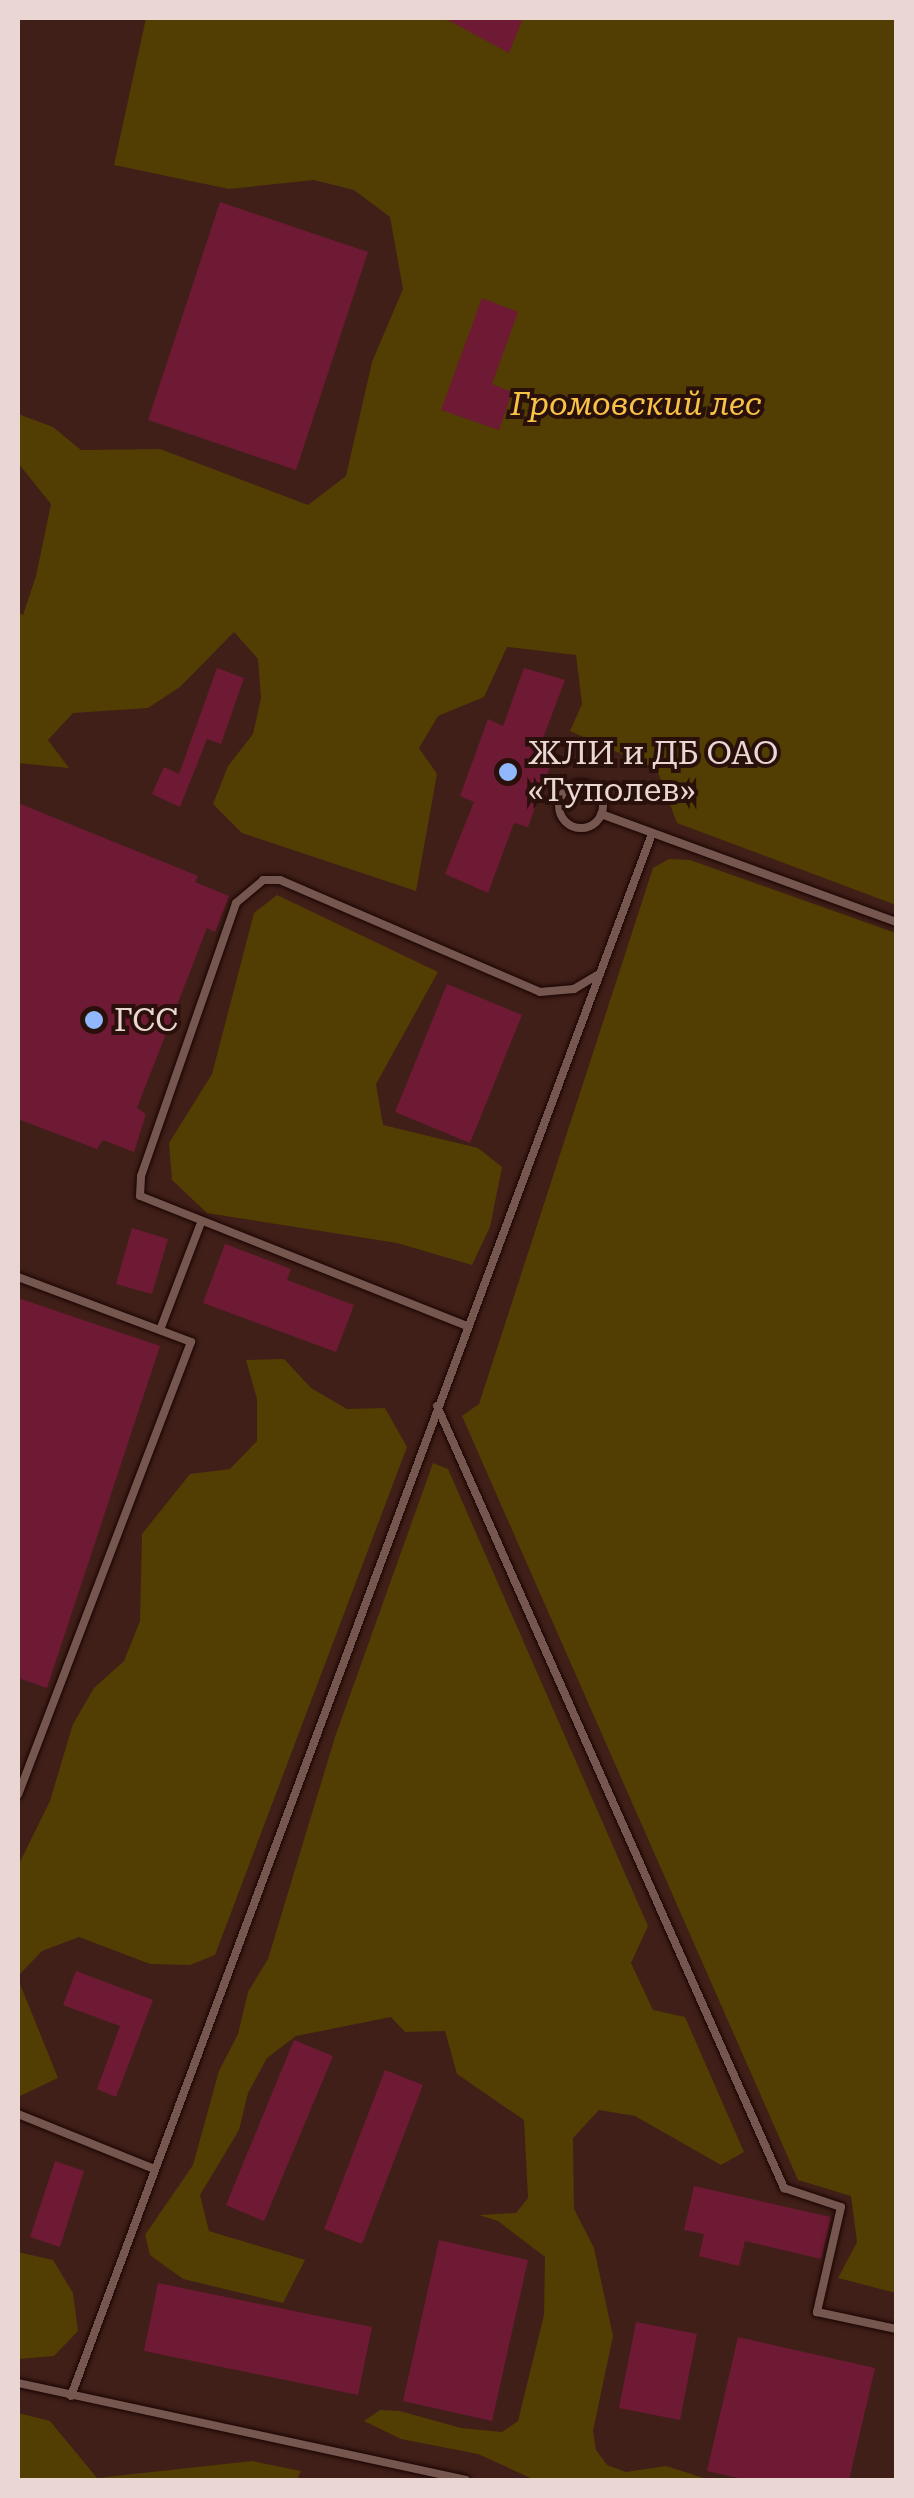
<!DOCTYPE html>
<html>
<head>
<meta charset="utf-8">
<style>
  body { margin:0 }
  #map { position:relative; width:914px; height:2498px; overflow:hidden; background:#331914; font-family:"Roboto Serif",serif }
  div>[style] { position:absolute }
  [style*='--x'] { left:calc(var(--x)*1px); top:calc(var(--y)*1px); width:calc(var(--w)*1px); rotate:calc(var(--a)*1deg) }
  .built>* { inset:0; background:#401f18 }
  .green>* { inset:0; background:#523d03 }
  .building>* { inset:0; background:#6e1a34 }
  .roads { filter:drop-shadow(0 0 2px #190402) drop-shadow(0 0 2px #190402) }
  .lane>* { height:8px; margin:-4px; padding:0 4px; transform-origin:4px; border-radius:4px; background:#765750 }
  .lane>.ring { margin:-4px; padding:0; box-sizing:content-box; background:none; border:8px solid #765750; border-radius:50% }
  .dots>* { width:28px; height:28px; translate:-50% -50%; box-sizing:border-box; border:5px solid #29100b; border-radius:50% }
  span { translate:-50% -50%; white-space:nowrap; text-align:center; line-height:1.15; -webkit-text-stroke:8px #29100b; paint-order:stroke }
  .park-label { font-size:32px; color:#f7c347; font-style:italic }
  .poi-label { font-size:32px; color:#ead7d3 }
  .left { translate:0 -50%; text-align:left }
  .frame { position:absolute; inset:0; border:20px solid #ead7d3; pointer-events:none }
</style>
</head>
<body>
<div id="map">
  <div class="built">
    <i style="clip-path:polygon(18px 18px,896px 18px,896px 2480px,18px 2480px)"></i>
  </div>
  <div class="green">
    <i style="clip-path:polygon(146px 18px,896px 18px,896px 905px,677px 823px,657px 770px,570px 731px,582px 704px,576px 655px,507px 647px,484px 697px,438px 716px,419px 748px,437px 774px,416px 891px,242px 833px,213px 804px,228px 766px,253px 734px,261px 698px,258px 659px,234px 632px,180px 687px,148px 708px,73px 713px,48px 740px,69px 768px,18px 763px,18px 613px,23px 615px,36px 576px,51px 504px,18px 463px,18px 414px,53px 427px,81px 450px,160px 449px,308px 505px,346px 476px,372px 362px,403px 289px,390px 217px,354px 190px,314px 180px,229px 189px,114px 165px)"></i>
    <i style="clip-path:polygon(669px 859px,690px 860px,896px 933px,896px 2293px,838px 2278px,857px 2242px,851px 2196px,798px 2180px,462px 1416px,479px 1404px,653px 868px)"></i>
    <i style="clip-path:polygon(277px 895px,438px 972px,376px 1084px,383px 1125px,478px 1148px,502px 1167px,490px 1227px,472px 1265px,397px 1243px,207px 1213px,172px 1180px,169px 1143px,212px 1074px,254px 913px)"></i>
    <i style="clip-path:polygon(284px 1359px,311px 1388px,347px 1409px,385px 1408px,407px 1447px,215px 1955px,190px 1965px,150px 1964px,79px 1937px,42px 1951px,18px 1976px,18px 1866px,50px 1801px,73px 1724px,94px 1688px,124px 1661px,140px 1621px,142px 1534px,190px 1474px,230px 1469px,257px 1441px,257px 1399px,246px 1360px)"></i>
    <i style="clip-path:polygon(433px 1463px,448px 1469px,648px 1926px,631px 1963px,653px 2010px,685px 2017px,744px 2152px,721px 2165px,635px 2116px,599px 2110px,573px 2138px,574px 2209px,594px 2248px,613px 2336px,593px 2431px,596px 2450px,607px 2465px,626px 2472px,666px 2466px,710px 2480px,535px 2480px,478px 2454px,401px 2439px,364px 2421px,380px 2410px,400px 2411px,461px 2428px,502px 2432px,518px 2421px,544px 2315px,545px 2257px,498px 2221px,479px 2215px,516px 2213px,528px 2198px,524px 2120px,457px 2074px,445px 2031px,405px 2032px,391px 2017px,296px 2036px,267px 2058px,248px 2093px,239px 2130px,200px 2195px,209px 2231px,305px 2260px,283px 2303px,183px 2279px,150px 2255px,145px 2235px,193px 2165px,219px 2071px,238px 2034px,248px 1992px,268px 1959px,335px 1737px)"></i>
    <i style="clip-path:polygon(18px 1979px,58px 2078px,18px 2097px)"></i>
    <i style="clip-path:polygon(18px 2252px,53px 2260px,73px 2293px,78px 2331px,54px 2356px,18px 2359px)"></i>
    <i style="clip-path:polygon(18px 2413px,50px 2421px,97px 2478px,252px 2461px,301px 2471px,297px 2480px,18px 2480px)"></i>
  </div>
  <div class="building">
    <i style="clip-path:polygon(444px 18px,523px 18px,509px 53px)"></i>
    <i style="clip-path:polygon(220px 202px,368px 252px,296px 470px,148px 420px)"></i>
    <i style="clip-path:polygon(482px 298px,518px 312px,492px 384px,512px 392px,499px 430px,441px 410px)"></i>
    <i style="clip-path:polygon(217px 668px,244px 678px,221px 744px,207px 739px,180px 807px,152px 794px,164px 767px,179px 774px)"></i>
    <i style="clip-path:polygon(524px 668px,565px 680px,542px 741px,557px 747px,528px 827px,514px 823px,488px 893px,445px 874px,474px 802px,460px 796px,488px 719px,503px 726px)"></i>
    <i style="clip-path:polygon(18px 803px,198px 876px,195px 882px,229px 896px,215px 932px,207px 928px,137px 1108px,146px 1114px,134px 1152px,103px 1140px,97px 1149px,18px 1119px)"></i>
    <i style="clip-path:polygon(447px 984px,522px 1015px,470px 1143px,395px 1112px)"></i>
    <i style="clip-path:polygon(132px 1228px,168px 1239px,152px 1294px,116px 1284px)"></i>
    <i style="clip-path:polygon(225px 1244px,291px 1269px,287px 1280px,354px 1305px,336px 1352px,203px 1303px)"></i>
    <i style="clip-path:polygon(18px 1298px,160px 1346px,47px 1688px,18px 1678px)"></i>
    <i style="clip-path:polygon(76px 1971px,153px 2000px,116px 2097px,97px 2089px,120px 2026px,63px 2005px)"></i>
    <i style="clip-path:polygon(294px 2040px,333px 2056px,264px 2221px,226px 2205px)"></i>
    <i style="clip-path:polygon(385px 2070px,423px 2085px,362px 2244px,324px 2229px)"></i>
    <i style="clip-path:polygon(55px 2161px,84px 2171px,60px 2247px,30px 2237px)"></i>
    <i style="clip-path:polygon(694px 2186px,831px 2217px,821px 2259px,745px 2241px,739px 2266px,699px 2256px,704px 2234px,684px 2230px)"></i>
    <i style="clip-path:polygon(439px 2240px,528px 2260px,492px 2421px,403px 2401px)"></i>
    <i style="clip-path:polygon(158px 2283px,372px 2327px,358px 2395px,144px 2351px)"></i>
    <i style="clip-path:polygon(636px 2322px,697px 2334px,680px 2420px,619px 2408px)"></i>
    <i style="clip-path:polygon(738px 2337px,875px 2368px,849px 2480px,748px 2480px,707px 2471px)"></i>
  </div>
  <div class="roads">
    <div class="lane">
      <i class="ring" style="left:559px;top:784px;width:36px;height:36px"></i>
      <i style="--x:601;--y:814;--w:314;--a:20.1"></i>
      <i style="--x:18;--y:1277;--w:185;--a:20.6"></i>
      <i style="--x:191;--y:1342;--w:484;--a:110.9"></i>
      <i style="--x:467;--y:1326;--w:352;--a:-158.3"></i>
      <i style="--x:140;--y:1196;--w:20;--a:-87"></i>
      <i style="--x:141;--y:1176;--w:289;--a:-70.8"></i>
      <i style="--x:236;--y:903;--w:35;--a:-40"></i>
      <i style="--x:263;--y:880;--w:17;--a:0"></i>
      <i style="--x:280;--y:880;--w:283;--a:23.3"></i>
      <i style="--x:540;--y:992;--w:34;--a:-5"></i>
      <i style="--x:574;--y:989;--w:27;--a:-31"></i>
      <i style="--x:160;--y:1330;--w:112;--a:-69.1"></i>
      <i style="--x:437;--y:1406;--w:856;--a:66.07"></i>
      <i style="--x:784;--y:2188;--w:60;--a:18.4"></i>
      <i style="--x:841;--y:2207;--w:108;--a:102.9"></i>
      <i style="--x:817;--y:2312;--w:81;--a:12.1"></i>
      <i style="--x:18;--y:2114;--w:147;--a:22"></i>
      <i style="--x:18;--y:2383;--w:458;--a:12.2"></i>
      <i style="--x:71;--y:2396;--w:1667;--a:-69.6"></i>
    </div>
  </div>
  <div class="dots">
    <i style="left:508px;top:772px;background:#91b8fd"></i>
    <i style="left:94px;top:1020px;background:#91b8fd"></i>
  </div>
  <div class="park-label">
    <span style="left:636px;top:404px">Громовский лес</span>
  </div>
  <div class="poi-label">
    <span class="left" style="left:528px;top:772px">ЖЛИ и ДБ ОАО<br>«Туполев»</span>
    <span class="left" style="left:114px;top:1020px">ГСС</span>
  </div>
  <div class="frame"></div>
</div>
</body>
</html>
